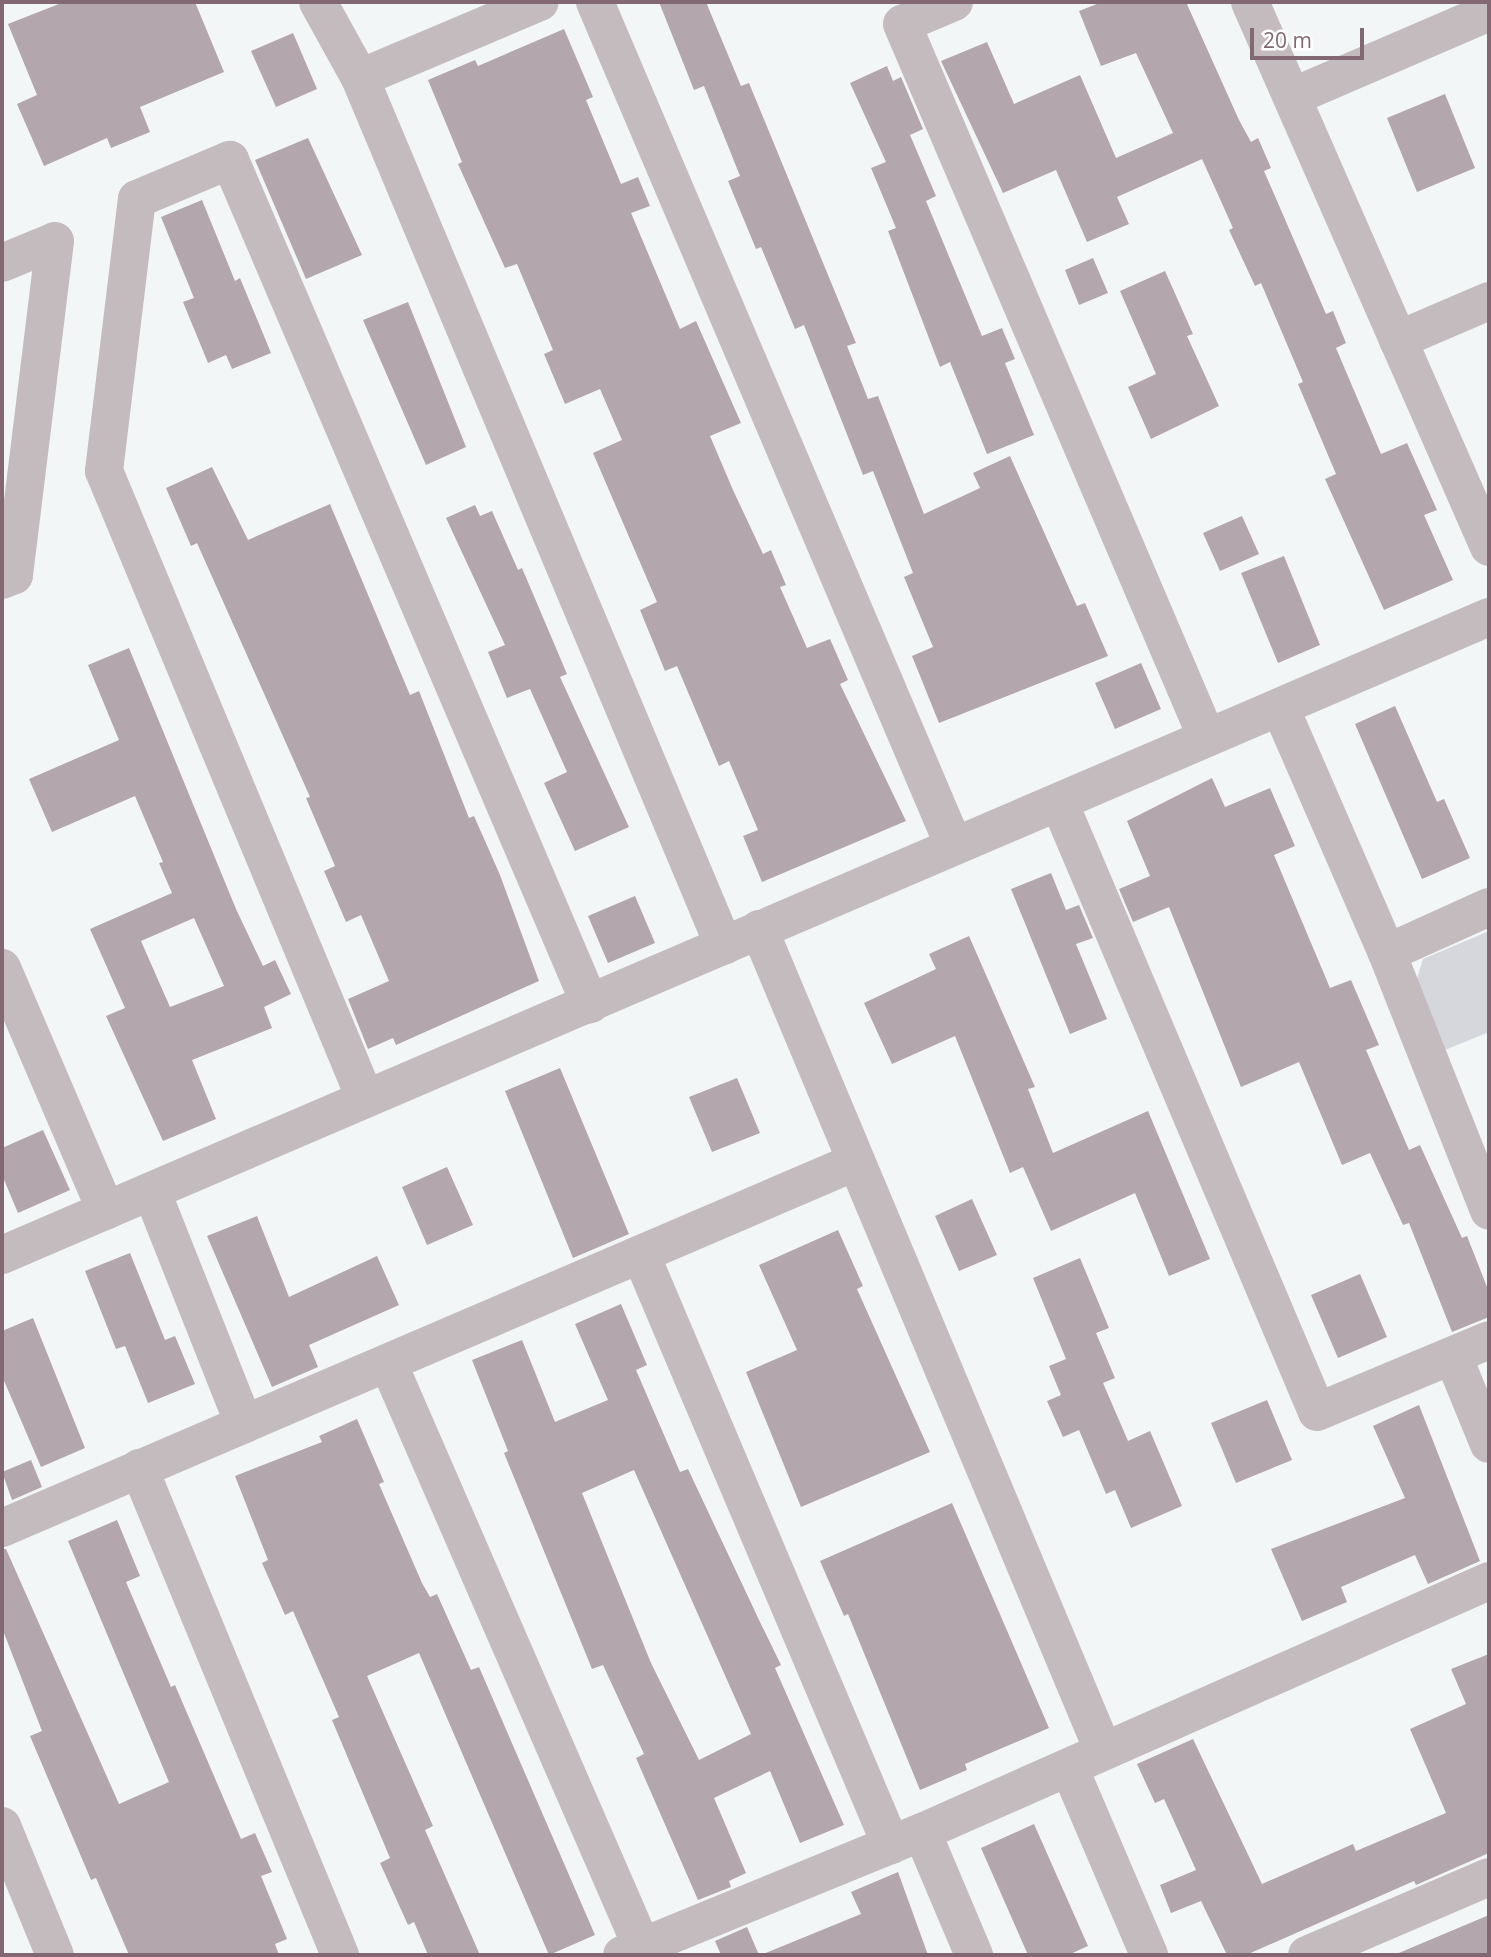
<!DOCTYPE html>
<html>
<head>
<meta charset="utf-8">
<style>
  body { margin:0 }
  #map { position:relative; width:1491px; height:1957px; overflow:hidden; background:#f3f6f6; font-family:"Open Sans",sans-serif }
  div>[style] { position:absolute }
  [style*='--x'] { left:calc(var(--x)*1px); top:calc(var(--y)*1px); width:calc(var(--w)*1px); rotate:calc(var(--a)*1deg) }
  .green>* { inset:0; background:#d5d7dc }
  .building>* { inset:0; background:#b3a6ac }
  .street>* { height:38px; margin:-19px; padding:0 19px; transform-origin:19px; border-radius:19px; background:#c3bbbe }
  span { translate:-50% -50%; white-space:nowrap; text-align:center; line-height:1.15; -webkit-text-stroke:7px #fff; paint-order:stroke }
  .frame { position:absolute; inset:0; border:4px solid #816872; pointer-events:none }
  .scale { position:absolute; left:1250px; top:28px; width:114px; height:32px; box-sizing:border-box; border:4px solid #816872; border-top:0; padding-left:9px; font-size:21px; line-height:24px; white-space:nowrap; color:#816872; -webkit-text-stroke:5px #fff; paint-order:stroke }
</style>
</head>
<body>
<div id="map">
  <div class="green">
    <i style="clip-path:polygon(1489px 931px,1489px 1032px,1445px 1050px,1416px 982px,1423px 959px)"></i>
  </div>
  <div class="building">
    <i style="clip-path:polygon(64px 2px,195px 2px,224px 72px,140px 107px,150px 132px,111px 148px,107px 138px,44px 166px,17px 104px,37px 95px,8px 24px)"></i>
    <i style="clip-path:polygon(659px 2px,706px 2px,741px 86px,749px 83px,856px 343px,847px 346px,868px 399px,878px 396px,924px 514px,980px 488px,973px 473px,1010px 456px,1077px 606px,1085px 603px,1108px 656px,939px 723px,912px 656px,933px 647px,904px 577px,913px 573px,873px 471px,863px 475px,804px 325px,795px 329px,761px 247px,756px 249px,728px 181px,740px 176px,704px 86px,694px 90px)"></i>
    <i style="clip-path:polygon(1102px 2px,1186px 2px,1239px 120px,1251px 142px,1258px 138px,1271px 168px,1264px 171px,1326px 314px,1333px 311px,1346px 343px,1336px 348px,1381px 454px,1407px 443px,1437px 510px,1424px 515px,1453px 580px,1384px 610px,1325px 479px,1336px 474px,1298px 384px,1303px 382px,1261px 283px,1255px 286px,1229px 230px,1233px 228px,1202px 159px,1117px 197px,1129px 224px,1087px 242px,1056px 170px,1003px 193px,941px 61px,987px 42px,1014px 104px,1080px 75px,1116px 158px,1173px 133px,1136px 53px,1101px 66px,1079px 11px)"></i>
    <i style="clip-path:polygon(564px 29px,593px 97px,586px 100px,621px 184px,638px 177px,650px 206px,631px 213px,680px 329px,696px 321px,741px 423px,710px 436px,733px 490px,763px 554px,771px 550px,786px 585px,780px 587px,807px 648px,830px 639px,848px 680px,840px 684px,906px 821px,762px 882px,743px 836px,758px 830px,729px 761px,719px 766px,677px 666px,665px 671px,640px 610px,657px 602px,593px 453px,622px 440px,600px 389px,565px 404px,544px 354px,553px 350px,517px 264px,505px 268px,458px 164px,462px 162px,428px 80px,475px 60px,478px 66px)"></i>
    <i style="clip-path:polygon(293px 33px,317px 89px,276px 107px,251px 51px)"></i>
    <i style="clip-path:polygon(887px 66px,893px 81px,901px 77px,923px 129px,910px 135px,936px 196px,926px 201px,982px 336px,1002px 328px,1015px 359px,1005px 363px,1034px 435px,987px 454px,950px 362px,940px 367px,888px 231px,896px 228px,871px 168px,886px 162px,850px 83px)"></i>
    <i style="clip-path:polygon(1445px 94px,1475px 168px,1417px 192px,1387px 118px)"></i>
    <i style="clip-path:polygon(308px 138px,362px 255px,306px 279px,255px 160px)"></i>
    <i style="clip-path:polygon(202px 200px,235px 281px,240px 278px,271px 353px,232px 369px,226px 355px,208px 363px,183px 302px,194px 298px,161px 217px)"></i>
    <i style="clip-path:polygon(1093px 258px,1108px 293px,1079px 305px,1065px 270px)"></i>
    <i style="clip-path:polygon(1165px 271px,1193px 334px,1187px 336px,1219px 406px,1151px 439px,1128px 387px,1156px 374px,1120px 291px)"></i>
    <i style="clip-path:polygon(408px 302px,466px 447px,426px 465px,363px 320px)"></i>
    <i style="clip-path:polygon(212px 467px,248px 540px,330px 504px,410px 695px,419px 691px,469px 818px,474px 816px,500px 875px,539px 981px,396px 1045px,393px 1038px,368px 1049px,348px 999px,389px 981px,361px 915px,346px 922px,324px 871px,335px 866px,306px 798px,310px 797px,197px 543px,191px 546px,166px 488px)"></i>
    <i style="clip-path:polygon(475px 505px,480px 516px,492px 511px,518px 570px,522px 568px,567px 674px,560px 677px,629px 827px,575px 851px,544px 783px,567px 772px,530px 689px,507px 698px,488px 652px,505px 645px,446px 518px)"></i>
    <i style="clip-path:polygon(1242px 516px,1259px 554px,1220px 571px,1203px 533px)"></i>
    <i style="clip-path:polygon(1284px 556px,1320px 645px,1278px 663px,1241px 573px)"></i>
    <i style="clip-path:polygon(evenodd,129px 648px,236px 909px,263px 966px,275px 960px,291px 994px,264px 1007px,272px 1028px,192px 1060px,216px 1119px,163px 1141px,106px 1016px,125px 1008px,90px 929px,172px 893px,159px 863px,163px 862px,135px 796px,52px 832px,29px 779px,119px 740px,88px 665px,129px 648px,194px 918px,224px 986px,170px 1007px,141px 941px,194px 918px)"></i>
    <i style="clip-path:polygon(1141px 663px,1161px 709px,1115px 729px,1095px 683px)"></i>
    <i style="clip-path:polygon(1395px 706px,1437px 802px,1444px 799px,1470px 858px,1422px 879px,1355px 724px)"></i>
    <i style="clip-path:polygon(1212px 778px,1225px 807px,1270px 788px,1295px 846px,1274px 855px,1330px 988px,1351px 980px,1379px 1045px,1366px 1050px,1409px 1150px,1420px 1145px,1462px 1238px,1467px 1236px,1489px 1292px,1489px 1317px,1452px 1332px,1409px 1223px,1403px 1225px,1370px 1153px,1342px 1165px,1299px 1062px,1241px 1087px,1169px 907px,1133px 922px,1119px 889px,1150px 876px,1127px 821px)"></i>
    <i style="clip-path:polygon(1051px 873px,1066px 910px,1079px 905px,1093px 938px,1076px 944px,1107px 1019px,1070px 1034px,1011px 889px)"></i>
    <i style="clip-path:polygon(635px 896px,655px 943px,608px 963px,588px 916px)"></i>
    <i style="clip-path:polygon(969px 936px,1035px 1087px,1028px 1089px,1053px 1153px,1148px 1111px,1210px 1259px,1169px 1276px,1135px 1193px,1051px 1231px,1023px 1167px,1010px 1173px,955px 1036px,892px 1064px,864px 1003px,936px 969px,929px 954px)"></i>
    <i style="clip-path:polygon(560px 1068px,629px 1234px,573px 1258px,505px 1091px)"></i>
    <i style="clip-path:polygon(737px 1078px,760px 1133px,712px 1152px,689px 1097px)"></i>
    <i style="clip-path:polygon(43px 1130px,70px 1190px,18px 1213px,2px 1175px,2px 1148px)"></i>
    <i style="clip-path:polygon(447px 1167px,473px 1225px,427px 1245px,402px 1187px)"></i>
    <i style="clip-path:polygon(972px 1199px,997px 1255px,959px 1271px,935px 1216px)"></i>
    <i style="clip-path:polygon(257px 1216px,289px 1297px,377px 1256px,399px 1305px,309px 1345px,318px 1367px,272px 1387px,207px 1236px)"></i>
    <i style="clip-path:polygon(838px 1230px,863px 1286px,857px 1289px,930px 1452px,801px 1507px,746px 1372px,797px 1350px,759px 1265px)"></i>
    <i style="clip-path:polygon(130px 1253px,165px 1340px,175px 1336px,195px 1384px,148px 1403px,125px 1346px,116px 1349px,85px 1271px)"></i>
    <i style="clip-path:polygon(1080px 1258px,1109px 1328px,1096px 1333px,1115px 1378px,1103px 1383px,1128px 1441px,1150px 1431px,1182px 1506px,1131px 1528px,1115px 1490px,1106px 1494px,1079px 1430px,1063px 1437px,1047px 1401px,1061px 1395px,1049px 1366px,1066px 1359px,1033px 1278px)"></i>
    <i style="clip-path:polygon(1360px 1274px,1387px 1337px,1338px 1358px,1311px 1295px)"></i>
    <i style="clip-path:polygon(evenodd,621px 1304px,647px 1365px,636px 1370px,680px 1472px,688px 1469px,760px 1622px,781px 1665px,775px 1668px,844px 1825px,800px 1843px,770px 1771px,714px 1798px,746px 1873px,729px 1881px,731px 1887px,698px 1900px,636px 1758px,644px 1754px,603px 1665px,592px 1669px,504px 1453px,508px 1451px,472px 1360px,522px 1340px,555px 1422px,608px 1400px,575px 1324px,621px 1304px,634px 1470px,751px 1734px,699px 1760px,651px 1663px,582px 1493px,634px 1470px)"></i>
    <i style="clip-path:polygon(33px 1318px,85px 1448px,41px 1467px,2px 1376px,2px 1331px)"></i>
    <i style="clip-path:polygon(1267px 1400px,1292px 1460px,1236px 1483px,1211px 1423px)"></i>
    <i style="clip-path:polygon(1419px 1405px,1480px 1561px,1428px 1584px,1415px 1555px,1341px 1587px,1347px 1602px,1302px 1621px,1271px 1549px,1405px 1498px,1373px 1426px)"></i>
    <i style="clip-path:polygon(357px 1419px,384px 1482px,379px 1484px,422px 1583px,430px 1597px,437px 1594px,471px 1670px,479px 1667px,595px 1935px,549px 1955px,419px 1653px,367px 1676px,433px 1826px,425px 1830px,480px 1955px,428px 1955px,414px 1922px,408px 1925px,380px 1863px,390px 1858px,332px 1720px,339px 1717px,293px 1611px,285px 1615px,262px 1563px,268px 1560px,235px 1476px,322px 1442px,319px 1436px)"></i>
    <i style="clip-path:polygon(31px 1460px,42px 1487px,12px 1500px,2px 1472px)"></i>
    <i style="clip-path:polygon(952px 1503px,1049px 1728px,965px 1764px,967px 1770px,920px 1790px,848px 1614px,844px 1616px,820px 1561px)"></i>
    <i style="clip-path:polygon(117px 1520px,140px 1576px,126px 1582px,171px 1687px,175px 1685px,241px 1839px,255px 1833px,272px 1872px,261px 1876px,287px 1939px,275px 1944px,279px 1955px,129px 1955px,96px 1878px,91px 1880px,30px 1736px,42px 1731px,2px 1628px,2px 1549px,6px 1549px,119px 1804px,169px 1782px,68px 1541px)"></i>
    <i style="clip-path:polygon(1489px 1654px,1489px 1853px,1416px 1885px,1414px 1881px,1246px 1955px,1227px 1955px,1201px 1901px,1171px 1913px,1160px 1885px,1196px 1870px,1164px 1799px,1155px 1803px,1137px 1764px,1193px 1739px,1262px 1884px,1353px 1844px,1356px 1851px,1446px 1813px,1410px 1729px,1466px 1704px,1451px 1669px)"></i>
    <i style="clip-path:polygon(1034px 1824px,1088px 1946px,1068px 1955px,1028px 1955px,981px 1848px)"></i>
    <i style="clip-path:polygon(898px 1872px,928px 1955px,761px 1955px,861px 1914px,851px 1892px)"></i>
    <i style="clip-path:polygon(1489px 1915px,1489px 1955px,1394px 1955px)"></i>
    <i style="clip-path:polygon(747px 1927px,759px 1955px,721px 1955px,715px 1941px)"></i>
  </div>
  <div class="street">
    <i style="--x:318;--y:2;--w:87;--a:61.1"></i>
    <i style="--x:360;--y:78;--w:941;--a:67.25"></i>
    <i style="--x:595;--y:2;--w:917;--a:66.96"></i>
    <i style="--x:954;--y:2;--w:56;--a:157.1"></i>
    <i style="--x:902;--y:24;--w:776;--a:66.87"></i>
    <i style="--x:1250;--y:2;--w:595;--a:66.32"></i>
    <i style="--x:360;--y:78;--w:195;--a:-22.9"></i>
    <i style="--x:1292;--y:97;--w:215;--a:-23.3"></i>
    <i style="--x:2;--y:263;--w:57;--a:-22.5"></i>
    <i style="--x:55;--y:241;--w:337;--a:97"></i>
    <i style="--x:14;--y:575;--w:13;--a:157"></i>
    <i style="--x:1398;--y:340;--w:99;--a:-23.2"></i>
    <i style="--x:1280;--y:707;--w:268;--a:66.5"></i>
    <i style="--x:1387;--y:953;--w:277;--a:68.4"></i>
    <i style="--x:1059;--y:802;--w:662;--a:67.07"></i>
    <i style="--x:1317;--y:1412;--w:186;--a:-22.7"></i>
    <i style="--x:759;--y:929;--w:890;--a:67.27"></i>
    <i style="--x:1387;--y:953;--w:112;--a:-24.3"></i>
    <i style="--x:2;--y:968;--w:264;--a:66.8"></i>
    <i style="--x:365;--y:1098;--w:679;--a:-112.6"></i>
    <i style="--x:104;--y:471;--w:274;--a:-83.1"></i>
    <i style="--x:137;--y:199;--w:101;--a:-22.8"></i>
    <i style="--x:230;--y:160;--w:918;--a:66.9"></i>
    <i style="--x:152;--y:1192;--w:250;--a:68.4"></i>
    <i style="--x:2;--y:1255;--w:1618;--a:-23.22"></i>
    <i style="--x:641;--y:1255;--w:641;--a:67.04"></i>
    <i style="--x:1453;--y:1356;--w:95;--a:67.8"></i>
    <i style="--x:389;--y:1365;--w:635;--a:66.51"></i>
    <i style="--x:139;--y:1468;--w:527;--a:67.57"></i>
    <i style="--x:2;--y:1528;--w:928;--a:-23.22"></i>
    <i style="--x:1069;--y:1767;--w:204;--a:66.9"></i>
    <i style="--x:2;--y:1826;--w:139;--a:67.7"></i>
    <i style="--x:922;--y:1832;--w:134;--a:67.1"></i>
    <i style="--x:622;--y:1955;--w:324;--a:-22.3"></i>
    <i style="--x:922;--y:1832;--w:620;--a:-23.88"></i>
    <i style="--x:1307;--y:1955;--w:198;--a:-23.2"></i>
  </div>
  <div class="frame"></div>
  <div class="scale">20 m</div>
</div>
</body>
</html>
